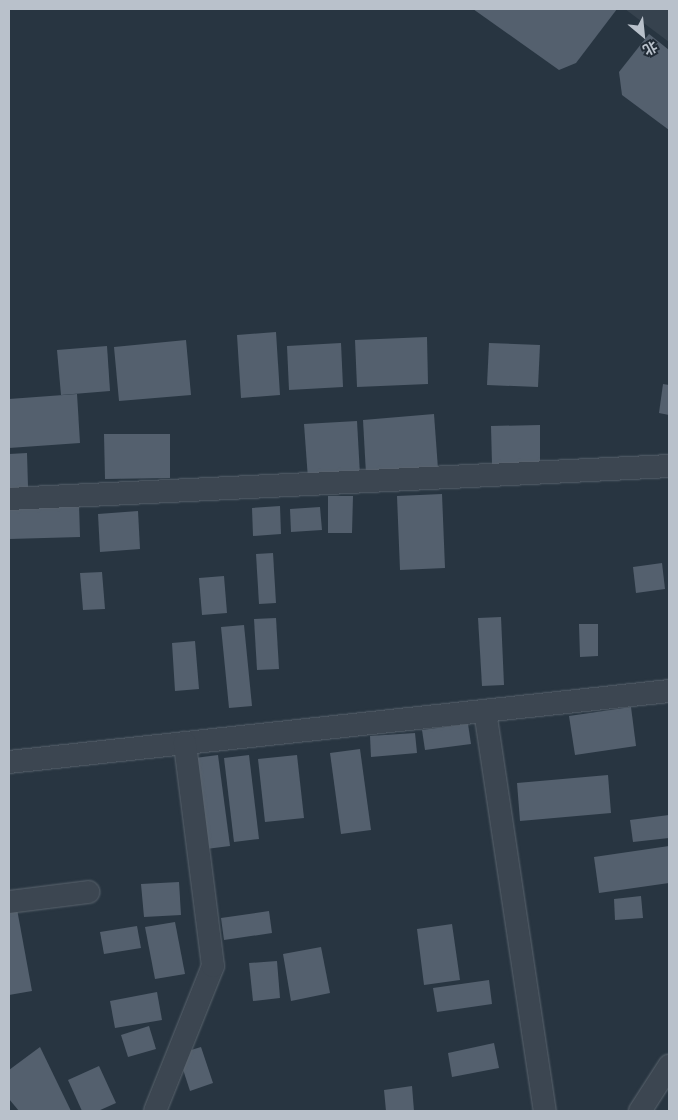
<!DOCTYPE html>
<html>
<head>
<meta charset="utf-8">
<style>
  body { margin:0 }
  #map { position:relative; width:678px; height:1120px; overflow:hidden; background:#283541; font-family:"PT Sans Narrow","Noto Sans SC",sans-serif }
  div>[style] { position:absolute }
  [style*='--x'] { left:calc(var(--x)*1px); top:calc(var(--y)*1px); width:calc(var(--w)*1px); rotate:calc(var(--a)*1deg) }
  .airport>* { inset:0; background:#36424e }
  .building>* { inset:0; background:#54606e }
  .roads { filter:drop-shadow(0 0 1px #5a646e) drop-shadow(0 0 1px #5a646e) }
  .minor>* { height:22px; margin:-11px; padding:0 11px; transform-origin:11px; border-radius:11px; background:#3c4651 }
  span { translate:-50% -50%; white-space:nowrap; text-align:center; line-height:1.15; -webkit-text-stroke:5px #212b36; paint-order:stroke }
  .frame { position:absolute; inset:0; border:10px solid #b9c1cb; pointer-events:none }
  .north { position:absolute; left:618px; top:10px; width:50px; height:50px; -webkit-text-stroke:4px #212b36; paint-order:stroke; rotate:152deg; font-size:14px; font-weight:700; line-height:20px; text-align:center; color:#b9c1cb }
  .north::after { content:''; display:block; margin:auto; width:18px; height:22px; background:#b9c1cb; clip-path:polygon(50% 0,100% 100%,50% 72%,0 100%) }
</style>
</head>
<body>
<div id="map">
  <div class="airport">
    <i style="clip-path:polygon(625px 9px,669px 9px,669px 42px)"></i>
  </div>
  <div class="building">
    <i style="clip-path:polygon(473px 9px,617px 9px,576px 63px,559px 70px)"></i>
    <i style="clip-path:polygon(649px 34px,669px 50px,669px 130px,622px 95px,619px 72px)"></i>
    <i style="clip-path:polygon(276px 332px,280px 395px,241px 398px,237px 335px)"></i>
    <i style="clip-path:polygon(427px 337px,428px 384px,357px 387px,355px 340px)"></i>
    <i style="clip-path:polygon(186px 340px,191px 395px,119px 401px,114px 347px)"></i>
    <i style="clip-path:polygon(341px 343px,343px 387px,289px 390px,287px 346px)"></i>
    <i style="clip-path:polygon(489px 343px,540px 345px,538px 387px,487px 385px)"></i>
    <i style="clip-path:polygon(107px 346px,110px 391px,61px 395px,57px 350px)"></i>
    <i style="clip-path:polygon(663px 384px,669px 385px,669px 415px,659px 413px)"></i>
    <i style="clip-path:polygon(77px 394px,80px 443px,9px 448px,9px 399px)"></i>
    <i style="clip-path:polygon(434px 414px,438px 469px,366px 474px,363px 420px)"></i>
    <i style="clip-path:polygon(357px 421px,360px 475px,308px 479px,304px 424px)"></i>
    <i style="clip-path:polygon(540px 425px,540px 465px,492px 465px,491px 426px)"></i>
    <i style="clip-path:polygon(104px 434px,170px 434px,170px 478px,105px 479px)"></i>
    <i style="clip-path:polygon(27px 453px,28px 487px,9px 488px,9px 454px)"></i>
    <i style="clip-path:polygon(442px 494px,445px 568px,400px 570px,397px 496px)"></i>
    <i style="clip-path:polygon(328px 496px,353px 496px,352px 533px,328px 533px)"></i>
    <i style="clip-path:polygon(79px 505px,80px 537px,9px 539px,9px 507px)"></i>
    <i style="clip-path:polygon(280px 506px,281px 534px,253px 536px,252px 508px)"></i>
    <i style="clip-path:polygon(320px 507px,322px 530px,291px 532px,290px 509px)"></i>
    <i style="clip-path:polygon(138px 511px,140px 549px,100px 552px,98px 514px)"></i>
    <i style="clip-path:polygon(273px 553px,276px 603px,259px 604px,256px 554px)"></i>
    <i style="clip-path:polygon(662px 563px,665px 589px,636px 593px,633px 567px)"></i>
    <i style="clip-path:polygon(102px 572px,105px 609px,83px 610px,80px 573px)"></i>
    <i style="clip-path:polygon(224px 576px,227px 613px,202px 615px,199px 578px)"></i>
    <i style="clip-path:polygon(501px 617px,504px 685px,482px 686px,478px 618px)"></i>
    <i style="clip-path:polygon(276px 618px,279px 669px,257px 670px,254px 619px)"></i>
    <i style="clip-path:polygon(579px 624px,598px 624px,598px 656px,580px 657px)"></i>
    <i style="clip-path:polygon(244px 625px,252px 706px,229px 708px,221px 627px)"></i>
    <i style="clip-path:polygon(195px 641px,199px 689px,175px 691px,172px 643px)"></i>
    <i style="clip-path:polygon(631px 707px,636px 746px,575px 755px,569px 716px)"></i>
    <i style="clip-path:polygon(468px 724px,471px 744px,425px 750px,422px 730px)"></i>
    <i style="clip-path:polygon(415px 733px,417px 753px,371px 757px,370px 736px)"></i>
    <i style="clip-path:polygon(360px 749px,371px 830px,341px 834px,330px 753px)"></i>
    <i style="clip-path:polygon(218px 755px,230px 846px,206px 849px,195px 758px)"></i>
    <i style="clip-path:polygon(249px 755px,259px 839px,234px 842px,224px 758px)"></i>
    <i style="clip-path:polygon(297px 755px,304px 818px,265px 822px,258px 759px)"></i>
    <i style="clip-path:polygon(608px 775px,611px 813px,520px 821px,517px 783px)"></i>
    <i style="clip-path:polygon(669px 815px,669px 838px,633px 842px,630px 820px)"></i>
    <i style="clip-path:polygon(669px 846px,669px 883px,599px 893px,594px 857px)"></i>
    <i style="clip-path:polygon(179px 882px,181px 915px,144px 917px,141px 884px)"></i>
    <i style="clip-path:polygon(641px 896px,643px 918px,615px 920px,614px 899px)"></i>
    <i style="clip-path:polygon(17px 909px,32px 991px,9px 995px,9px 911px)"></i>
    <i style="clip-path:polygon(269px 911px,272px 933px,224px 940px,221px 918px)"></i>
    <i style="clip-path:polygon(175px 922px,185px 974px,155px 979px,145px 927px)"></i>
    <i style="clip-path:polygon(452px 924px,460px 980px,424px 985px,417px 929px)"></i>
    <i style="clip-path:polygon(137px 926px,141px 948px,104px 954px,100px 932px)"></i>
    <i style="clip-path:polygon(321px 947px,330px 993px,291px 1001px,283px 954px)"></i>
    <i style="clip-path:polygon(277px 961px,280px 998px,253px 1001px,249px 963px)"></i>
    <i style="clip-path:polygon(489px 980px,492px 1004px,437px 1012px,433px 988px)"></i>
    <i style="clip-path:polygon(157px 992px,162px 1020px,115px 1028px,110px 1001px)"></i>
    <i style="clip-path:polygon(149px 1026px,156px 1049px,128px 1057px,121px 1035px)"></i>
    <i style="clip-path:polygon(494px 1043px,499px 1068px,452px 1077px,448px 1053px)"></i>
    <i style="clip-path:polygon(40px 1047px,71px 1111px,19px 1111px,9px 1099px,9px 1070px)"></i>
    <i style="clip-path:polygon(201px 1047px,213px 1083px,190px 1091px,178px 1054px)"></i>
    <i style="clip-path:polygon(99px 1066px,116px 1103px,98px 1111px,82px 1111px,68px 1080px)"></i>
    <i style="clip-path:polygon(412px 1086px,414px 1111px,386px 1111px,384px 1090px)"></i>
  </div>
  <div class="roads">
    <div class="minor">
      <i style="--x:9;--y:499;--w:661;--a:-2.86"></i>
      <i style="--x:485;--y:711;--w:404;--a:81.5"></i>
      <i style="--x:9;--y:762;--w:664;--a:-6.14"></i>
      <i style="--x:9;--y:902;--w:80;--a:-7.2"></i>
      <i style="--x:155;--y:1111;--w:156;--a:-68.2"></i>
      <i style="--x:213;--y:966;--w:225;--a:-97.2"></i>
      <i style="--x:640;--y:1111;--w:54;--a:-57.2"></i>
    </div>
  </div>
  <div class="frame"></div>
  <div class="north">北</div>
</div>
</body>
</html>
